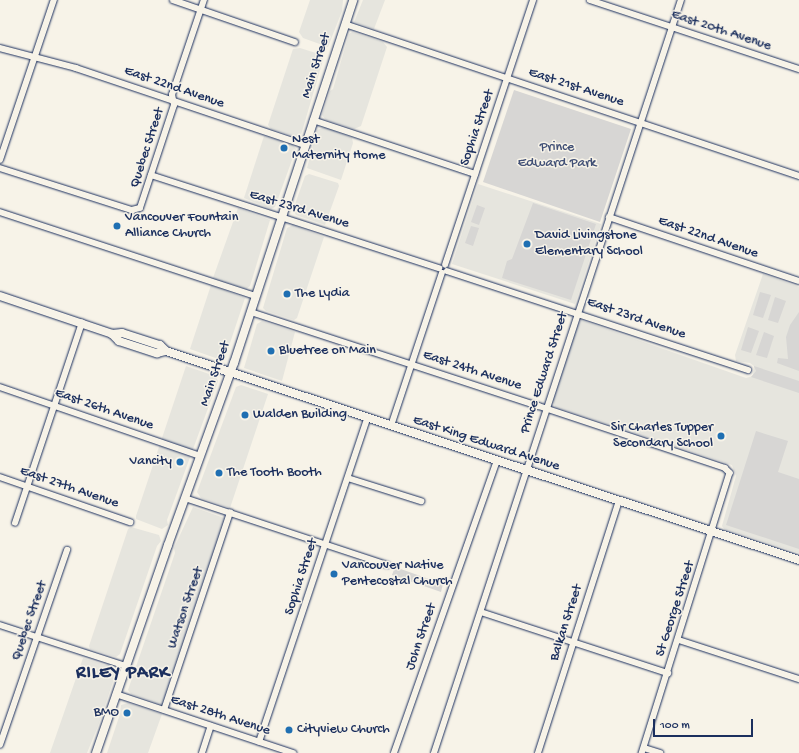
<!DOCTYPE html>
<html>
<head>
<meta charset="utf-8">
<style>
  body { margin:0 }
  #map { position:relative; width:799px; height:753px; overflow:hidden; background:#f7f3e8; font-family:"Gochi Hand",sans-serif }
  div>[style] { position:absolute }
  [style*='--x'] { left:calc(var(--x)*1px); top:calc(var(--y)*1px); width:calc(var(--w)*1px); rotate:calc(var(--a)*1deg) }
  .built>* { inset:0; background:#e6e5de }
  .green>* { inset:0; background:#d7d6d4 }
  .roads { filter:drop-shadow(0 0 1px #1b2f5e) drop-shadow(0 0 1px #1b2f5e) }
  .street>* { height:5.5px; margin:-2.75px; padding:0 2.75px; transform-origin:2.75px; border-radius:2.75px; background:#f7f3e8 }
  .secondary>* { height:8px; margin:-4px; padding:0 4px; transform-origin:4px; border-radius:4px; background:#f7f3e8 }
  .dots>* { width:11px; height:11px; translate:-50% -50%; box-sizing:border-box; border:2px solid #f7f3e8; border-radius:50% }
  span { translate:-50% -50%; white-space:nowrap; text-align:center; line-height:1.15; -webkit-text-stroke:3px #f7f3e8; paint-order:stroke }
  .street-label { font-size:14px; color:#1b2f5e }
  .poi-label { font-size:14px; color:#1b2f5e }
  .left { translate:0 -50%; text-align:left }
  .right { translate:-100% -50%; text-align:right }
  .park-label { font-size:14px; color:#415076 }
  .district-label { font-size:18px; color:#1b2f5e; font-weight:700; letter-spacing:1px }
  .scale { position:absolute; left:653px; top:719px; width:100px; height:18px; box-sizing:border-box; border:2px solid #1b2f5e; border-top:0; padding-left:5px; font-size:12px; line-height:14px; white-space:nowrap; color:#1b2f5e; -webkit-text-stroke:3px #f7f3e8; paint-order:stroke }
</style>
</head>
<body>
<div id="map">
  <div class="built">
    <i style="clip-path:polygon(310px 0,343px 0,342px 11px,328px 47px,303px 38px,299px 32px)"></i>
    <i style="clip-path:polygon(363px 0,385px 0,374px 29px,354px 22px)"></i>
    <i style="clip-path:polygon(352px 32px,383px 42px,387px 47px,361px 126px,354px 129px,326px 120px,322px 115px,330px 91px,333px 89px,349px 34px)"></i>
    <i style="clip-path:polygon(300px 48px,319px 54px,323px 60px,301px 135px,297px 137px,271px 129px,268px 125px,293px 49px)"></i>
    <i style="clip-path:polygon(325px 127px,352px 138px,353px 143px,341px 180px,307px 168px,317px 130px)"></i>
    <i style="clip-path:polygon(264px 136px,292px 144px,296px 149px,275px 207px,271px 209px,244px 198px)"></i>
    <i style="clip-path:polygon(309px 174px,338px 183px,339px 186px,325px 225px,296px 215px,293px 210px,305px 176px)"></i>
    <i style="clip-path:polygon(478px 184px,601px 224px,575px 304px,452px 264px)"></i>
    <i style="clip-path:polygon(238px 208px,270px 220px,250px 286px,246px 289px,213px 278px)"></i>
    <i style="clip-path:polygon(293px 225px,324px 237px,297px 318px,294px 320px,266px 311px,263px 308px,287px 228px)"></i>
    <i style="clip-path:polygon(763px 274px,799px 287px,799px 553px,724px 529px,722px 526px,736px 476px,732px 465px,555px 407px,553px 400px,578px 323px,581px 320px,746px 378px,753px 376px,754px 366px,750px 363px,736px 361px,735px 355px)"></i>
    <i style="clip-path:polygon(211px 285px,245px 298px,224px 361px,190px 349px)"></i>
    <i style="clip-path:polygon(262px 321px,295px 332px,282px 381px,244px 368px,257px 324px)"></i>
    <i style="clip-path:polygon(186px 366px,215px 376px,218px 381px,167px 520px,168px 525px,162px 529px,136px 519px,136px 516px)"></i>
    <i style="clip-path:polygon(241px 385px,268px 394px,230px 508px,201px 498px,197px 492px,236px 387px)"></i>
    <i style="clip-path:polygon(193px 507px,227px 519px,165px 706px,131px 694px,128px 690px,175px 553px,174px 548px)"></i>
    <i style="clip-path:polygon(131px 527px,159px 535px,161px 541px,157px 546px,120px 654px,116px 657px,90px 649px,89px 646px,128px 529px)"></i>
    <i style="clip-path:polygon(83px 658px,105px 665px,109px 664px,117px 670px,98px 726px,87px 753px,50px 753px)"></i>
    <i style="clip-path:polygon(128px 703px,162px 714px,148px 753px,107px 753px,120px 714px,121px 705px)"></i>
  </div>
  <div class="green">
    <i style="clip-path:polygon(514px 90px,631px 129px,600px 222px,483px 182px)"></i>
    <i style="clip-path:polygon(533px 203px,596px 224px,571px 300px,502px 278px,507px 261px,512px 259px)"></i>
    <i style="clip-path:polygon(477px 205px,485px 208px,479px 225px,471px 222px)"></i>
    <i style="clip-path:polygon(471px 226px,479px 228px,473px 246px,465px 243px)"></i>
    <i style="clip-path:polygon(760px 292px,771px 295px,763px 318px,753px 315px)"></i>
    <i style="clip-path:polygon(775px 297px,786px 301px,778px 323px,768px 320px)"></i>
    <i style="clip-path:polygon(799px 312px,799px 371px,777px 363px,778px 358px,788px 359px,786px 337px,790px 325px)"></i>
    <i style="clip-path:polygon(748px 327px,759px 331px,751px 353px,741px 350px)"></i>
    <i style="clip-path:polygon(764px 332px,774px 336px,767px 358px,756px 355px)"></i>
    <i style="clip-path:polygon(754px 366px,799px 381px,799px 393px,751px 377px,756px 371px)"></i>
    <i style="clip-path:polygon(756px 431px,788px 441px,778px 472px,799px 479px,799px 549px,726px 525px)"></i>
    <i style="clip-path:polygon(395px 567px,443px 584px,441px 592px,392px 575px)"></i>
  </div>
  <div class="roads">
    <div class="street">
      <i style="--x:173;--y:0;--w:129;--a:19"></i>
      <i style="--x:590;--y:0;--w:220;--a:18.3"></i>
      <i style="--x:345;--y:24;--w:479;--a:18.5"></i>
      <i style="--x:0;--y:48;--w:79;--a:14.7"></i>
      <i style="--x:76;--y:68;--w:242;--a:18.6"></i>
      <i style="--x:313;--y:120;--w:171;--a:18.4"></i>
      <i style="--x:0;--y:160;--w:169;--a:-71.4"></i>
      <i style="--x:0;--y:168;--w:139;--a:17.7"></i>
      <i style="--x:132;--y:210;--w:8;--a:-14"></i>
      <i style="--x:140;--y:208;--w:108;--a:-71.7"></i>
      <i style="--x:174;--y:105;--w:10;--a:-101"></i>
      <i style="--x:172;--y:95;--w:100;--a:-71.4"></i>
      <i style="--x:151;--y:175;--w:303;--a:17.9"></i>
      <i style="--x:0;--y:212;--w:269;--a:18.2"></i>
      <i style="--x:609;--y:217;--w:200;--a:18.6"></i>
      <i style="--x:445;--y:265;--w:279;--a:-71.6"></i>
      <i style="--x:447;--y:271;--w:317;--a:18.2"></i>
      <i style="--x:251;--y:312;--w:303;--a:18.1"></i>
      <i style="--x:539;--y:406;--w:196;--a:18.4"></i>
      <i style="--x:725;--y:468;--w:7;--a:45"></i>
      <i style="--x:730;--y:473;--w:294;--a:107.4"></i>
      <i style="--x:0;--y:387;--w:212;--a:19"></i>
      <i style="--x:391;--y:426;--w:161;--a:-71.6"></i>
      <i style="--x:0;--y:477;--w:138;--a:19.1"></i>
      <i style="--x:348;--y:478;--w:77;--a:17.5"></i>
      <i style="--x:185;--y:498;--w:213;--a:18.3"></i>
      <i style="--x:15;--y:523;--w:211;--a:-71.5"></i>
      <i style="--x:481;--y:612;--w:197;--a:18.1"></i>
      <i style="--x:0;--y:625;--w:133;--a:18"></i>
      <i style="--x:679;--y:640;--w:126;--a:18"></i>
      <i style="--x:116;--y:694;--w:187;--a:18.4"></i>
      <i style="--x:164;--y:710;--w:208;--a:-71.5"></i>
      <i style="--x:259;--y:742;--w:341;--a:-71.5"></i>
      <i style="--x:0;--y:745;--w:206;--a:-71"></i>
      <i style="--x:644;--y:748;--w:17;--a:17"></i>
      <i style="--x:202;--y:753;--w:28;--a:-72"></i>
      <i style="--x:394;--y:753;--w:310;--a:-70.6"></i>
      <i style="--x:434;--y:753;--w:792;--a:-71.84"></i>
      <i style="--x:538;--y:753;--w:265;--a:-72.2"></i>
    </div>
    <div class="secondary">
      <i style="--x:0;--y:296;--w:118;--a:18.7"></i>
      <i style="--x:112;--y:334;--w:10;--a:-6"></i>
      <i style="--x:122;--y:333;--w:40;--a:18"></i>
      <i style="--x:160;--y:345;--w:8;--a:45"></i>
      <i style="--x:112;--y:334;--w:10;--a:45"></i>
      <i style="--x:119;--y:341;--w:40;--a:18"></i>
      <i style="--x:157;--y:353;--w:9;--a:-13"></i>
      <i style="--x:166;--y:351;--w:667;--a:18.27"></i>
      <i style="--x:96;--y:753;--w:220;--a:-70.9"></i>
      <i style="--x:168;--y:545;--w:194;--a:-70.1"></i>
      <i style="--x:234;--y:363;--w:382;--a:-71.8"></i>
    </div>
  </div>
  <div class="dots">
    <i style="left:284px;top:148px;background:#1f6fb2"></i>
    <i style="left:117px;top:226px;background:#1f6fb2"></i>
    <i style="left:527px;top:244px;background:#1f6fb2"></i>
    <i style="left:287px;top:294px;background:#1f6fb2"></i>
    <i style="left:271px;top:351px;background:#1f6fb2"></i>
    <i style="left:245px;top:415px;background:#1f6fb2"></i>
    <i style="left:721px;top:436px;background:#1f6fb2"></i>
    <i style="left:180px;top:462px;background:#1f6fb2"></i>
    <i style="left:219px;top:473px;background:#1f6fb2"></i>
    <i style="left:334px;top:574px;background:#1f6fb2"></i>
    <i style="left:127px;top:713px;background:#1f6fb2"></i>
    <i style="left:289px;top:730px;background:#1f6fb2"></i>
  </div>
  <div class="street-label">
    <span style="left:721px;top:31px;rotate:18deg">East 20th Avenue</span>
    <span style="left:317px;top:66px;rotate:-72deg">Main Street</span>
    <span style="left:174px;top:88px;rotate:19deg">East 22nd Avenue</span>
    <span style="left:576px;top:88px;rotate:18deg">East 21st Avenue</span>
    <span style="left:478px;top:128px;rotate:-71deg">Sophia Street</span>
    <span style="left:148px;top:148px;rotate:-72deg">Quebec Street</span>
    <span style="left:299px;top:210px;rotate:17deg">East 23rd Avenue</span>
    <span style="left:708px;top:238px;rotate:19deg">East 22nd Avenue</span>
    <span style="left:636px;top:319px;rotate:19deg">East 23rd Avenue</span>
    <span style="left:472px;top:371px;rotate:18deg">East 24th Avenue</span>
    <span style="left:545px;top:373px;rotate:-72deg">Prince Edward Street</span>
    <span style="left:216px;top:374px;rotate:-71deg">Main Street</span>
    <span style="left:104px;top:410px;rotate:19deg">East 26th Avenue</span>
    <span style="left:486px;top:444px;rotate:18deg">East King Edward Avenue</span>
    <span style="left:69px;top:488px;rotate:19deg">East 27th Avenue</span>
    <span style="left:302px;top:577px;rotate:-72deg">Sophia Street</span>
    <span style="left:186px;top:608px;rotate:-71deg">Watson Street</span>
    <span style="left:676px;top:609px;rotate:-72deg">St George Street</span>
    <span style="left:30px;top:621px;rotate:-71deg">Quebec Street</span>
    <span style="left:567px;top:623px;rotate:-72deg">Balkan Street</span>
    <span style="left:422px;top:637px;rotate:-71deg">John Street</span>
    <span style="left:220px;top:716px;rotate:18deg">East 28th Avenue</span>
  </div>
  <div class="poi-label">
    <span class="left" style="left:292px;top:148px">Nest<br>Maternity Home</span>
    <span class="left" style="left:125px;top:226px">Vancouver Fountain<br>Alliance Church</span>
    <span class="left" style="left:535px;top:244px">David Livingstone<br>Elementary School</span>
    <span class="left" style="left:295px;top:294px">The Lydia</span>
    <span class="left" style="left:279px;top:351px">Bluetree on Main</span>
    <span class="left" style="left:253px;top:415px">Walden Building</span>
    <span class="right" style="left:713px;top:436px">Sir Charles Tupper<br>Secondary School</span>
    <span class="right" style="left:172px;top:462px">Vancity</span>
    <span class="left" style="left:227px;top:473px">The Tooth Booth</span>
    <span class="left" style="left:342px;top:574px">Vancouver Native<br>Pentecostal Church</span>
    <span class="right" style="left:119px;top:713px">BMO</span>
    <span class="left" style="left:297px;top:730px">Cityview Church</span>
  </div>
  <div class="park-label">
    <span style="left:557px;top:156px">Prince<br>Edward Park</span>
  </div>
  <div class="district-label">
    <span style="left:123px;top:674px">RILEY PARK</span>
  </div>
  <div class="scale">100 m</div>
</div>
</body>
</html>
